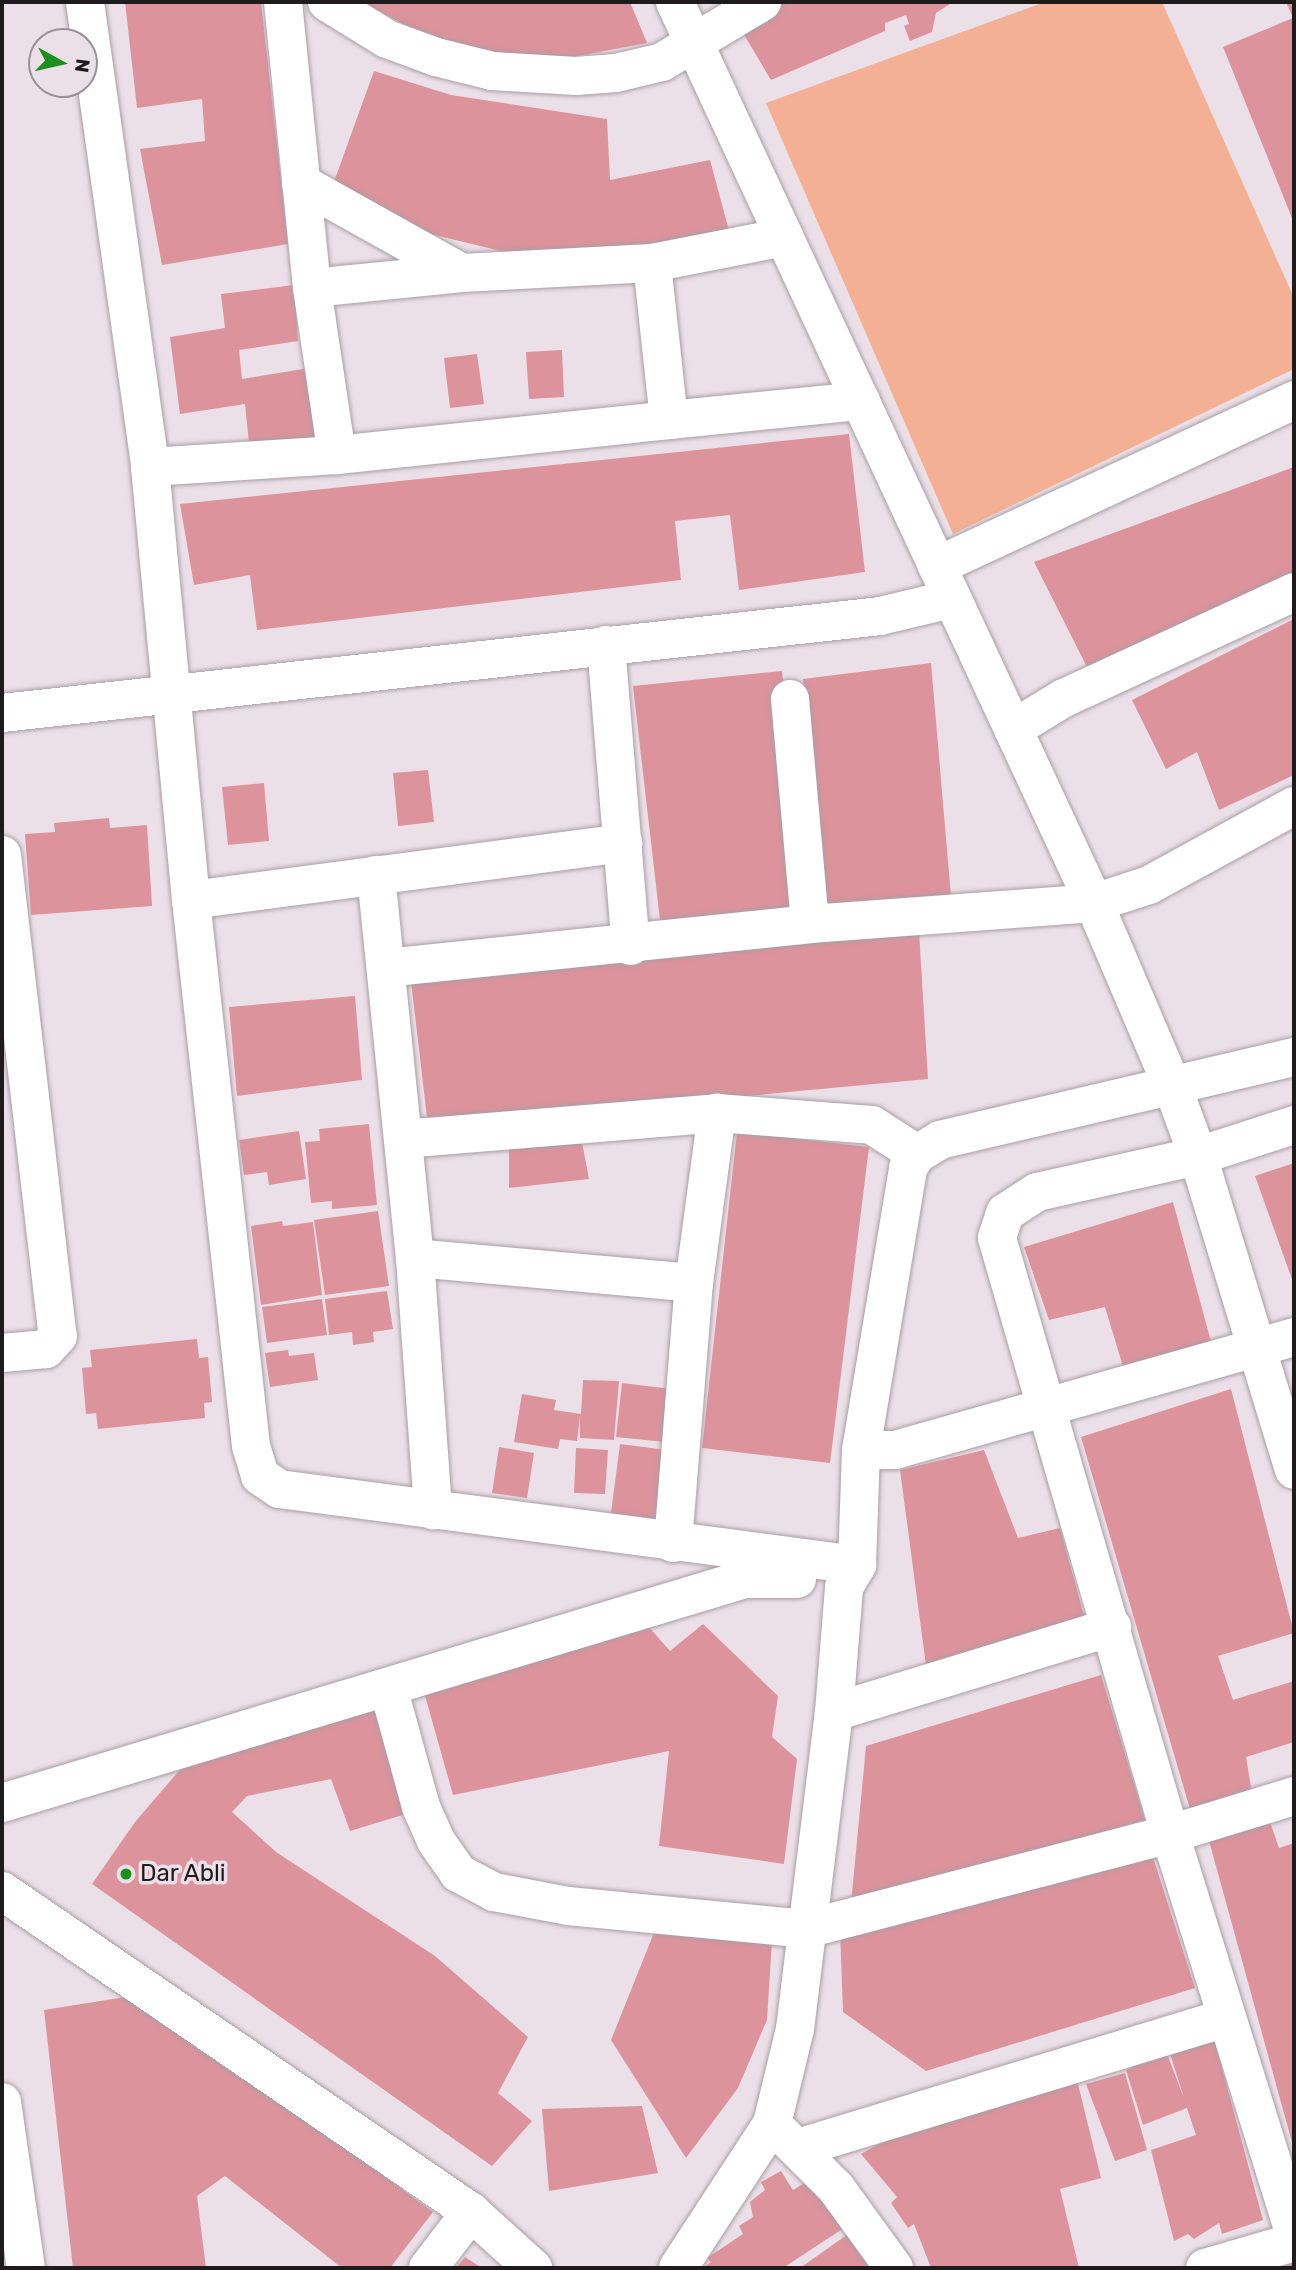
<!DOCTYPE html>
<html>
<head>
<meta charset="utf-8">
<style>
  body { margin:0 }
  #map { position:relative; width:1296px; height:2270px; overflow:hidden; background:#ece0e8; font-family:Rubik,sans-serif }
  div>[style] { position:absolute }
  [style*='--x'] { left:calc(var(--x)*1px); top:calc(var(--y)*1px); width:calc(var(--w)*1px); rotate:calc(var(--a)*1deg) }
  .green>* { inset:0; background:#f3b094 }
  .building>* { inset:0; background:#dd939c }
  .roads { filter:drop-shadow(0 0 2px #a99ea5) drop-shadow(0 0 2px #a99ea5) }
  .minor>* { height:38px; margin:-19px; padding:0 19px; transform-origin:19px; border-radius:19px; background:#fff }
  .dots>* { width:19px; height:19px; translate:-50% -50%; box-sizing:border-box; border:4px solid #ece0e8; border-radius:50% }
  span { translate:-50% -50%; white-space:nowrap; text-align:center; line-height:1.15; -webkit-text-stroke:7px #ece0e8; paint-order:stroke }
  .poi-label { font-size:24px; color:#1f1b1d }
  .left { translate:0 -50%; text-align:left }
  .frame { position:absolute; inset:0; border:4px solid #1f1b1d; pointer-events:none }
  .north { position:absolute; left:28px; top:28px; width:70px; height:70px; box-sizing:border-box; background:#ece0e8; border:2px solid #9a9197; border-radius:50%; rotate:98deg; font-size:19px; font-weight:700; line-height:28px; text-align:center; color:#1f1b1d }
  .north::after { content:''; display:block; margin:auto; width:24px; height:32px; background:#1c901c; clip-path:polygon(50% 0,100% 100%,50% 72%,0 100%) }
</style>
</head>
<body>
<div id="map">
  <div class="green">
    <i style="clip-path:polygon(1045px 2px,1162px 2px,1294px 298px,1294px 369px,953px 534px,766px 103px)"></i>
  </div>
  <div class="building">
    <i style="clip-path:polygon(125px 2px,261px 2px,288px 244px,162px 265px,140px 149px,205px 141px,202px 99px,137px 108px)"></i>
    <i style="clip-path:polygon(363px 2px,630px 2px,647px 43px,557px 60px,471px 49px,419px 33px)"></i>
    <i style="clip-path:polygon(783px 2px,953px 2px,936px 13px,932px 32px,910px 41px,904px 26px,909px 24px,906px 15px,885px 23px,885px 31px,771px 80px,743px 33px,768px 22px,767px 11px)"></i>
    <i style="clip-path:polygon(1286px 2px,1294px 2px,1294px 223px,1223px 47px,1293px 18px)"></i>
    <i style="clip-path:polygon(374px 71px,451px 95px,607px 119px,610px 180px,710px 160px,731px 238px,624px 255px,509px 253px,406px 228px,331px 190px)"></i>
    <i style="clip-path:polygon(294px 285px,298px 341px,239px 350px,242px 379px,309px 368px,315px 444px,250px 453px,245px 404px,180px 414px,170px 337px,225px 328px,221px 294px)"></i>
    <i style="clip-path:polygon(562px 350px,564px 397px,529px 399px,526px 352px)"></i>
    <i style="clip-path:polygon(477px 354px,484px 404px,450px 408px,444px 358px)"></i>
    <i style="clip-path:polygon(849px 434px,865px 572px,739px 590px,730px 515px,675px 521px,681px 580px,257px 630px,250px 575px,194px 585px,180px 504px)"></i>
    <i style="clip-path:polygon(1294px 467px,1294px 578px,1092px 677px,1034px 562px)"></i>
    <i style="clip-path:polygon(1294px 619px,1294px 775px,1219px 810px,1197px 752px,1166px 769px,1132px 700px)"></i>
    <i style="clip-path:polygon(931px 663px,952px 908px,827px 923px,803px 679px)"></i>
    <i style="clip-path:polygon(782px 671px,809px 911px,661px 929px,633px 686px)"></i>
    <i style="clip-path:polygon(428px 770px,434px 822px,398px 826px,393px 773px)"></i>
    <i style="clip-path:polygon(264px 783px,269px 841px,228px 845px,222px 787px)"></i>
    <i style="clip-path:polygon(109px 818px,110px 828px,147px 825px,152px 906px,31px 915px,25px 834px,55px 832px,54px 823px)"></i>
    <i style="clip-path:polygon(919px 931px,928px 1079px,428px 1126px,411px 981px)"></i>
    <i style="clip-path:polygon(355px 996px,362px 1080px,237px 1096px,229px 1007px)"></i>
    <i style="clip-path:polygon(369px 1124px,377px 1205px,332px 1209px,332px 1201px,311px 1203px,305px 1142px,320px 1141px,319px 1129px)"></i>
    <i style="clip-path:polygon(299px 1131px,306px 1179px,269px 1185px,267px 1172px,244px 1175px,239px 1140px)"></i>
    <i style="clip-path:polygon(737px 1132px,869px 1147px,830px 1463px,702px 1448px)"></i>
    <i style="clip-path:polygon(509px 1137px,582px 1142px,589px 1179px,509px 1188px)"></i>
    <i style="clip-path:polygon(1294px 1163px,1294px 1285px,1255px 1176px)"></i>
    <i style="clip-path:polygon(1173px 1202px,1212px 1345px,1124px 1370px,1105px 1307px,1049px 1320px,1024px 1247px)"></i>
    <i style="clip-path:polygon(378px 1211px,389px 1286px,325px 1295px,314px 1220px)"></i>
    <i style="clip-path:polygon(282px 1221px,283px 1226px,313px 1222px,322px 1295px,261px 1305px,251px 1226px)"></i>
    <i style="clip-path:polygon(387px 1291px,393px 1329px,373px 1332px,374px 1342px,353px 1345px,352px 1332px,329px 1335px,325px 1299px)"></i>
    <i style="clip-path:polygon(322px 1299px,327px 1335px,267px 1343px,262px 1307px)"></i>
    <i style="clip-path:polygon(197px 1339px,199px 1358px,208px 1357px,212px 1402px,204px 1403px,205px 1418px,98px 1429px,96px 1413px,86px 1414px,82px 1368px,92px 1367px,90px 1350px)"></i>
    <i style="clip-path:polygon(288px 1350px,289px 1356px,314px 1353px,318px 1380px,270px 1387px,265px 1353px)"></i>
    <i style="clip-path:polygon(583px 1380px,619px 1381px,614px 1440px,580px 1438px,580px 1416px,577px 1441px,560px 1439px,558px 1449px,514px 1442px,522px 1394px,556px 1400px,554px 1410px,581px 1414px)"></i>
    <i style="clip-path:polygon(622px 1383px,671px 1389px,665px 1442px,616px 1437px)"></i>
    <i style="clip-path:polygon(1231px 1389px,1294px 1633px,1218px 1656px,1233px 1700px,1294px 1681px,1294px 1742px,1246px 1757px,1252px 1793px,1190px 1809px,1081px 1437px)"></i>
    <i style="clip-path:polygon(620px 1444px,667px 1450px,658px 1519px,611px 1513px)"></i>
    <i style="clip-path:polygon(499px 1447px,534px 1453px,527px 1498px,492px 1493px)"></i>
    <i style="clip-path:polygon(576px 1448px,608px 1450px,605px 1494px,574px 1493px)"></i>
    <i style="clip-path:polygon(984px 1450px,1018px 1538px,1060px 1528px,1084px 1616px,927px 1673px,900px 1470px)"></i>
    <i style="clip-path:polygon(640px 1617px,670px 1651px,703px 1624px,778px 1696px,772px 1737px,797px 1759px,784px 1864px,659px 1846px,669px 1751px,453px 1795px,422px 1685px)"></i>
    <i style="clip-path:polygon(1101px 1675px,1145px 1820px,851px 1904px,866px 1746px)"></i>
    <i style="clip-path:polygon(376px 1698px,406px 1814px,350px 1831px,331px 1779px,247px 1796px,232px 1812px,276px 1852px,435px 1956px,528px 2037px,498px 2093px,532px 2121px,492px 2166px,92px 1884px,135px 1822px,190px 1758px)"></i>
    <i style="clip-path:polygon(1268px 1816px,1279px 1848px,1294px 1843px,1293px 2146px,1208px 1837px)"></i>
    <i style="clip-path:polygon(1151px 1851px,1195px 1988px,926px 2071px,843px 2012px,840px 1930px)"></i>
    <i style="clip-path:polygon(657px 1925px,772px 1940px,767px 2020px,738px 2088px,686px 2158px,611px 2040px)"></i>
    <i style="clip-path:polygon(138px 1995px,433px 2212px,390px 2268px,342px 2268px,225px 2176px,197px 2196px,206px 2268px,73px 2268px,44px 2010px)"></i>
    <i style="clip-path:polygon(1213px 2035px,1263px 2220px,1222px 2234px,1219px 2223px,1194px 2239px,1188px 2234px,1174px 2241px,1151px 2150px,1196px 2135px,1187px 2108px,1143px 2125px,1126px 2070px,1133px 2067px,1134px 2058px,1167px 2054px,1184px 2098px,1168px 2047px)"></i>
    <i style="clip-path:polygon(1125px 2073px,1147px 2150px,1115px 2161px,1086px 2084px)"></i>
    <i style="clip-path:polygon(1076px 2076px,1101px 2178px,1060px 2189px,1079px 2268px,931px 2268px,914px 2224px,908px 2228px,891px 2203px,897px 2197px,861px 2154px,901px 2131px)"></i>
    <i style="clip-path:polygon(642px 2106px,658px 2173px,549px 2191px,542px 2109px)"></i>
    <i style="clip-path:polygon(781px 2171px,793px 2190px,816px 2176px,850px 2224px,783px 2268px,703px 2268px,711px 2262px,707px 2258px,743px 2234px,739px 2226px,753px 2217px,750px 2202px,765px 2190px,761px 2182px)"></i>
    <i style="clip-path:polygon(851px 2232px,875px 2268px,800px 2268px)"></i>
    <i style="clip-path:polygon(465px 2257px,482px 2268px,456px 2268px)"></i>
    <i style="clip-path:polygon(1294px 2263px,1294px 2268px,1278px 2268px)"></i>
  </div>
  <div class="roads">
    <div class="minor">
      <i style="--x:85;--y:2;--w:470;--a:82"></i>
      <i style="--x:150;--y:467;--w:435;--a:84.6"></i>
      <i style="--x:191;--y:900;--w:549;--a:83.73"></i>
      <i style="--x:251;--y:1446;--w:31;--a:73"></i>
      <i style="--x:260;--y:1476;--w:23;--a:34"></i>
      <i style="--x:279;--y:1489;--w:583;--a:7.49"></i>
      <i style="--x:283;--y:2;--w:287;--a:84.2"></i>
      <i style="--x:312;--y:288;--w:151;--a:-5.7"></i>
      <i style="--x:462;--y:273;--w:190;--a:-3"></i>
      <i style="--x:652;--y:263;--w:135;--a:-11.1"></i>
      <i style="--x:327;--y:2;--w:70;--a:31.7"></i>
      <i style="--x:387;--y:39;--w:52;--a:20.2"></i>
      <i style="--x:436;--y:57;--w:58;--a:14"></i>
      <i style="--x:492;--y:71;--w:84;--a:3.4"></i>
      <i style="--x:576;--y:76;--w:40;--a:-4.3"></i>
      <i style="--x:616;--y:73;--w:47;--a:-13.4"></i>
      <i style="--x:662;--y:62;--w:117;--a:-31"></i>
      <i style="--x:675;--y:2;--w:994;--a:65.06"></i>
      <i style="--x:1094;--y:903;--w:201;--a:66.9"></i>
      <i style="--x:1173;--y:1088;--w:72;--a:69.8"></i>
      <i style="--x:1198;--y:1156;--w:328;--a:73"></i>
      <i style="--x:301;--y:183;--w:184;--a:29.2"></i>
      <i style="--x:312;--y:288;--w:169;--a:81.5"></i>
      <i style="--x:669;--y:420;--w:193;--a:-5.7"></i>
      <i style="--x:150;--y:467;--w:187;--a:-3.7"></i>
      <i style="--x:337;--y:455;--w:334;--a:-6"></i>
      <i style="--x:669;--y:420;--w:158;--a:-96.2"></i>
      <i style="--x:937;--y:566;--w:394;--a:-24.9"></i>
      <i style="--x:606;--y:645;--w:302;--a:85.3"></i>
      <i style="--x:790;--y:699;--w:226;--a:84.9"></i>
      <i style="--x:2;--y:713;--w:883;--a:-6.3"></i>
      <i style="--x:880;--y:616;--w:74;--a:-13.3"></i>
      <i style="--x:1013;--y:729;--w:60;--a:-31.3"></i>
      <i style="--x:1064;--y:698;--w:253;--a:-24.7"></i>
      <i style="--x:2;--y:855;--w:484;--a:83.4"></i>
      <i style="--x:58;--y:1336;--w:18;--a:133"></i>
      <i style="--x:46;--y:1349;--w:44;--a:174.8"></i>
      <i style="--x:376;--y:875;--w:385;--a:84.2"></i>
      <i style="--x:415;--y:1258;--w:253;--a:85.9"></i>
      <i style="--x:191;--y:900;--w:436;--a:-7.5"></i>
      <i style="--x:386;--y:968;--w:426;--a:-5.9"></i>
      <i style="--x:810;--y:924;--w:285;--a:-4.2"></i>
      <i style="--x:1094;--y:903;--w:58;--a:-18.1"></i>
      <i style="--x:1149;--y:885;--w:165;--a:-28.6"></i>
      <i style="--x:1294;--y:1125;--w:101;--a:162.1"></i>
      <i style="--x:1198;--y:1156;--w:165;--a:167.4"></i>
      <i style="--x:1037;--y:1192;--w:38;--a:147"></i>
      <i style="--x:1005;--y:1213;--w:26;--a:108"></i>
      <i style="--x:997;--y:1238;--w:621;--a:73.81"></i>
      <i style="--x:1170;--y:1834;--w:417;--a:72.7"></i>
      <i style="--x:403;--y:1139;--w:315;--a:-4.7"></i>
      <i style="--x:717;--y:1113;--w:155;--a:4.4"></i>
      <i style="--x:872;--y:1125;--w:54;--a:32.8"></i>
      <i style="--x:415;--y:1258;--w:280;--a:5.1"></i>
      <i style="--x:861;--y:1450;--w:34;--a:0"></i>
      <i style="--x:895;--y:1450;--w:415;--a:-15.8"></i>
      <i style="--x:673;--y:1543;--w:261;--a:-85.4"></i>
      <i style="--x:694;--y:1283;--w:172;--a:-82.3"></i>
      <i style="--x:388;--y:1687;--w:124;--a:74.6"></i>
      <i style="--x:421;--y:1807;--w:37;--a:66"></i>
      <i style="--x:436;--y:1841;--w:39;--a:55"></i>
      <i style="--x:458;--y:1873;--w:41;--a:27.8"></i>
      <i style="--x:494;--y:1892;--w:75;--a:10.7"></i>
      <i style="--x:568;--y:1906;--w:239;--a:5.5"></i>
      <i style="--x:806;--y:1929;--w:376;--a:-14.6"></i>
      <i style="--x:1170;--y:1834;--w:130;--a:-17"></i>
      <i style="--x:834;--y:1712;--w:291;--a:-17"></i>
      <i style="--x:2;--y:1803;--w:776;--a:-16.78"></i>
      <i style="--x:745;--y:1579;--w:52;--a:0"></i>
      <i style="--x:2;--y:1891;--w:568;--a:34.39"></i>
      <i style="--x:471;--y:2212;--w:84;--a:42.1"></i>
      <i style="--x:2;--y:2102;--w:168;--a:81.8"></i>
      <i style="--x:781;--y:2133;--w:78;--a:45"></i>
      <i style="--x:836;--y:2188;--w:99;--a:54.1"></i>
      <i style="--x:798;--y:2148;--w:447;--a:-16.9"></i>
      <i style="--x:428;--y:2268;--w:71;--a:-52.5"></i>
      <i style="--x:678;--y:2268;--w:172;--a:-56.9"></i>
      <i style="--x:772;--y:2124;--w:98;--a:-76.4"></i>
      <i style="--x:795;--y:2029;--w:319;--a:-83"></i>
      <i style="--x:834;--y:1712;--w:125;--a:-85.4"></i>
      <i style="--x:844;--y:1587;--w:26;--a:-59"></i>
      <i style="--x:857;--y:1565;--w:115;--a:-88"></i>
      <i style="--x:861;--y:1450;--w:286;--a:-80.5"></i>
      <i style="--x:908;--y:1168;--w:17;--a:-57"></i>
      <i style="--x:917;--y:1154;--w:27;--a:-31"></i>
      <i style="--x:940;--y:1140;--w:364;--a:-13.2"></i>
      <i style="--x:1205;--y:2268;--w:93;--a:-16.3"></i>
    </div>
  </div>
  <div class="dots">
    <i style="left:126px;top:1874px;background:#1c901c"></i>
  </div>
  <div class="poi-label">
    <span class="left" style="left:140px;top:1874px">Dar Abli</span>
  </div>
  <div class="frame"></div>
  <div class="north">N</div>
</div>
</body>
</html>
